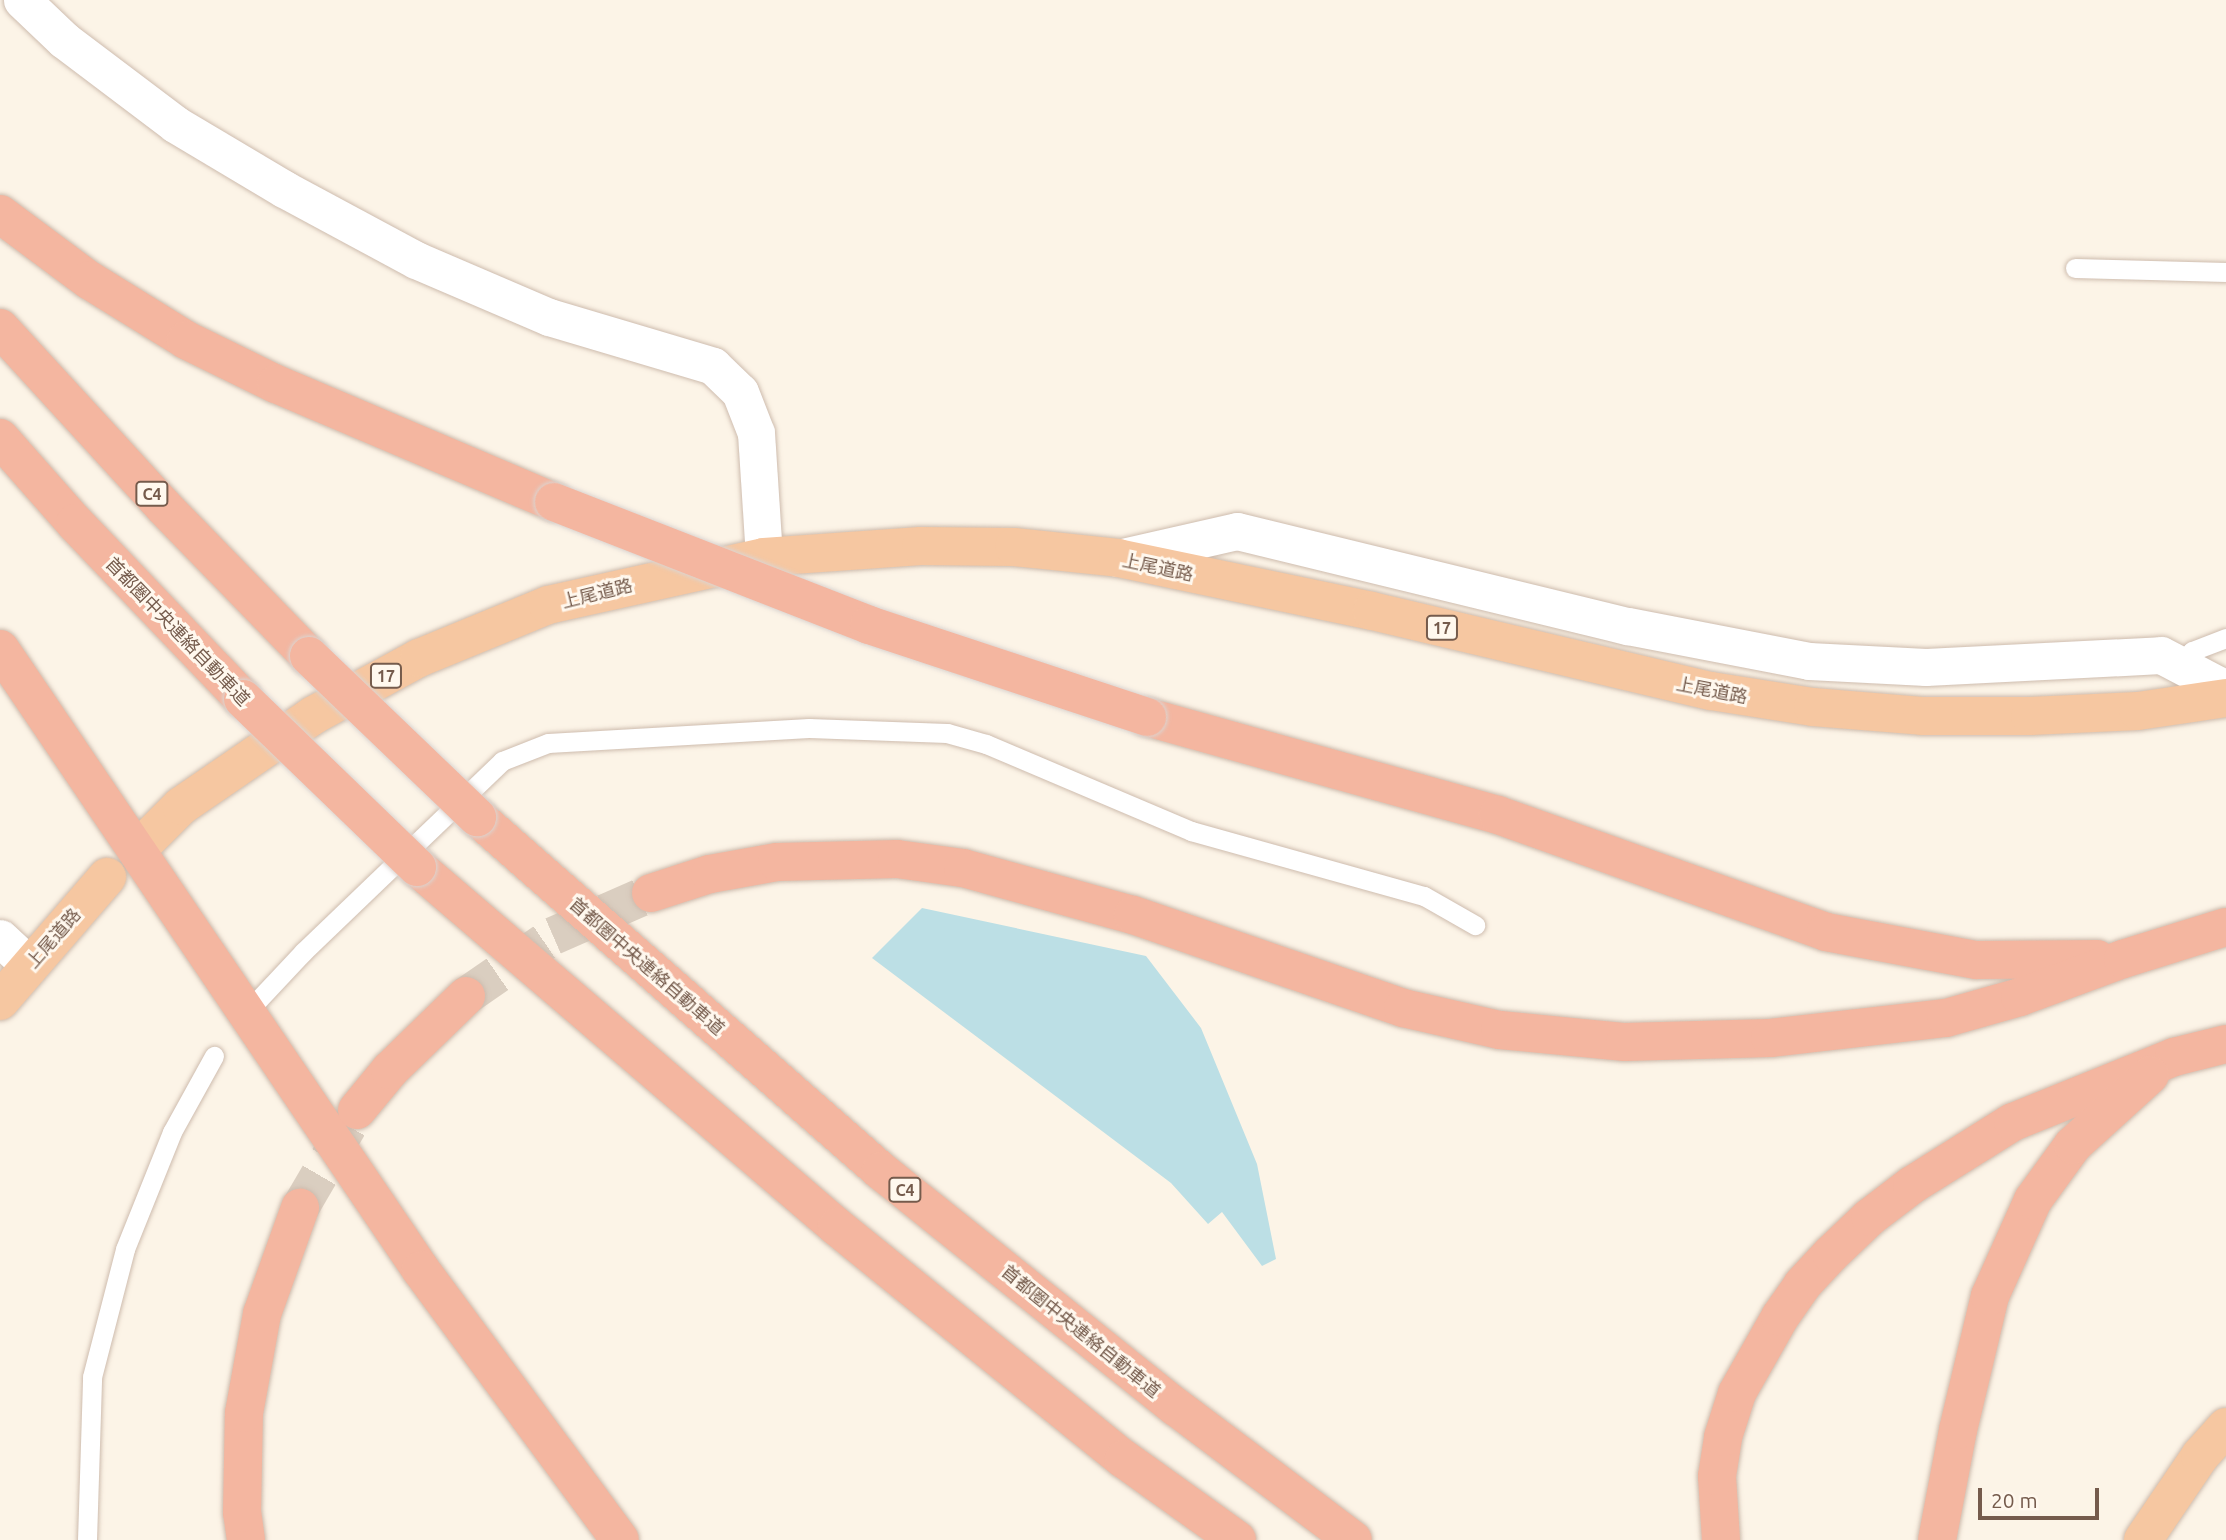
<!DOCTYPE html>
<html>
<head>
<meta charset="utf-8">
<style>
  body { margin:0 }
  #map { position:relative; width:2226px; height:1540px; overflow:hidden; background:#fcf4e7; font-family:Ubuntu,"Noto Sans JP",sans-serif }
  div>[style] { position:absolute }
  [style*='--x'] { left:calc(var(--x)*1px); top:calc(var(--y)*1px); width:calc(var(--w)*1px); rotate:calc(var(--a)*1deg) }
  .water>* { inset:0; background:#bcdfe5 }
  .motorway-tunnel>* { height:38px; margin-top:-19px; transform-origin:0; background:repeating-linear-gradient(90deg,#dacec0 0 38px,transparent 0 57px) }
  .roads { filter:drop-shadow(0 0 2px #cebcae) drop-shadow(0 0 2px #cebcae) }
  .service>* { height:19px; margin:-9.5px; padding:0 9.5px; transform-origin:9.5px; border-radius:9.5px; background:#fff }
  .minor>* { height:37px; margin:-18.5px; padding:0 18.5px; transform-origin:18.5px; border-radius:18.5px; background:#fff }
  .trunk>* { height:38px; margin:-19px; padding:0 19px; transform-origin:19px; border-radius:19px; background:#f6c7a1 }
  .motorway>* { height:38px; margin:-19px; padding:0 19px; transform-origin:19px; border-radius:19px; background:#f4b6a0 }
  .bridges { filter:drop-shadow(0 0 2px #dbd4d0) drop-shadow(0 0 2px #dbd4d0) }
  .motorway-bridge>* { height:38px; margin:-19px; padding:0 19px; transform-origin:19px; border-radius:19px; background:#f4b6a0 }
  span { translate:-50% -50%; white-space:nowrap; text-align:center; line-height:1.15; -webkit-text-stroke:6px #fff8ee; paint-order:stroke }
  .shield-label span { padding:2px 5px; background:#fff8ee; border:2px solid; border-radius:5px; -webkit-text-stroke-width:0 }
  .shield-label { font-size:16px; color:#755b4c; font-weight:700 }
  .street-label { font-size:18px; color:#755b4c }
  .scale { position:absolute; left:1978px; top:1488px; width:121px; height:32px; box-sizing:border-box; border:4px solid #755b4c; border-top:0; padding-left:9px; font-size:21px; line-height:24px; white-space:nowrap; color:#755b4c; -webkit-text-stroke:5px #fff8ee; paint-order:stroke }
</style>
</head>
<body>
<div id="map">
  <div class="water">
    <i style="clip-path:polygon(922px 908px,1146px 956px,1201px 1028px,1257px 1164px,1276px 1259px,1262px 1266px,1222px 1212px,1208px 1224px,1171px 1183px,872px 958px)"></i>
  </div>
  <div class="motorway-tunnel">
    <i style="--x:466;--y:996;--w:106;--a:-34.6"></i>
    <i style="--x:553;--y:936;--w:107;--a:-23.7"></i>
    <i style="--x:300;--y:1208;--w:103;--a:-59.7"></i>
  </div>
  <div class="roads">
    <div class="service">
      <i style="--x:2075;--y:268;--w:151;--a:1.5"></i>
      <i style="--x:2179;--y:665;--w:19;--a:-47"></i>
      <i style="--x:2192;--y:651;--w:36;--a:-21"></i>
      <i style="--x:258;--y:1000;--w:66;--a:-46.8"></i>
      <i style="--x:303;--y:952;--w:276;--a:-43.8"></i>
      <i style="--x:502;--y:761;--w:49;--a:-21.4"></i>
      <i style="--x:548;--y:743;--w:261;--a:-3.3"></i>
      <i style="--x:809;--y:728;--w:138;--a:2.1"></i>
      <i style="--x:947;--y:733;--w:41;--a:15.8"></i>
      <i style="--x:986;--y:744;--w:223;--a:23"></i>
      <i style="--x:1191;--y:831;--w:242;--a:15.6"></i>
      <i style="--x:1424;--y:896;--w:59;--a:29.6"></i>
      <i style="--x:87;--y:1540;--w:163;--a:-88.2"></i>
      <i style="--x:92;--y:1377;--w:132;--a:-75.5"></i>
      <i style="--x:125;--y:1249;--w:126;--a:-68.1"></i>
      <i style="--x:172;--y:1132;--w:87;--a:-61.1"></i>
    </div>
    <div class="minor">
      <i style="--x:22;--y:0;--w:58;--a:43.6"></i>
      <i style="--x:64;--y:40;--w:139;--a:37.1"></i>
      <i style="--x:175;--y:124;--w:127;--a:30.8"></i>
      <i style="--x:284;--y:189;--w:150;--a:28.3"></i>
      <i style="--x:416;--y:260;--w:145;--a:23.2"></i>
      <i style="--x:549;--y:317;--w:171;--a:16.6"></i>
      <i style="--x:713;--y:366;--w:37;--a:44"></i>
      <i style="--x:740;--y:392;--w:44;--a:68.7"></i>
      <i style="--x:756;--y:433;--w:124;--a:86.3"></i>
      <i style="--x:1118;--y:558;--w:122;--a:-12.8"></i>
      <i style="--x:1237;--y:531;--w:402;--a:13.7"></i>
      <i style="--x:1628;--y:626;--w:184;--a:10.9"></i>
      <i style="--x:1809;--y:661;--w:117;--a:2.9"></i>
      <i style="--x:1926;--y:667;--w:235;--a:-2.9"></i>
      <i style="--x:2161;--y:655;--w:73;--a:27.6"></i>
      <i style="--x:0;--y:938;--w:40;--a:43"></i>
    </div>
    <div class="trunk">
      <i style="--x:148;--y:839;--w:47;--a:-45"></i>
      <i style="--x:181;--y:806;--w:161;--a:-34.4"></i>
      <i style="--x:314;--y:715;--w:119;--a:-28.5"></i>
      <i style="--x:419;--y:658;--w:139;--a:-22.3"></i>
      <i style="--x:548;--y:605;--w:221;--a:-12.5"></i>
      <i style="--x:764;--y:557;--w:157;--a:-4"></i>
      <i style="--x:921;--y:546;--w:93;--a:0.6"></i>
      <i style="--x:1014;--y:547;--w:105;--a:6"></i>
      <i style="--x:1118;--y:558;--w:259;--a:11.8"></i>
      <i style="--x:1372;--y:611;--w:348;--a:13.3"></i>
      <i style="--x:1711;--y:691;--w:103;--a:8.9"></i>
      <i style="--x:1813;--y:707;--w:109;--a:4.7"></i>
      <i style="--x:1922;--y:716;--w:108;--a:0"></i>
      <i style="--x:2030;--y:716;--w:108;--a:-2.7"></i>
      <i style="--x:2138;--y:711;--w:89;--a:-8.4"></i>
      <i style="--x:0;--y:1001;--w:164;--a:-49.2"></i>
      <i style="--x:2143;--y:1540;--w:102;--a:-55.8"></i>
      <i style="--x:2200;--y:1456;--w:39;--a:-48"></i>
    </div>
    <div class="motorway">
      <i style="--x:0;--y:214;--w:111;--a:36.6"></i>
      <i style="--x:89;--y:280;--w:114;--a:31.7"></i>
      <i style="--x:186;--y:340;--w:100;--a:26.1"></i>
      <i style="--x:276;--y:384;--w:302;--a:23"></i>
      <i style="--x:0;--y:328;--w:243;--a:47.5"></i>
      <i style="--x:164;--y:507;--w:208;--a:45.8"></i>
      <i style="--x:0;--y:438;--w:113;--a:48.6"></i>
      <i style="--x:75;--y:523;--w:243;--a:46.3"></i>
      <i style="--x:0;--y:649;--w:750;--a:55.87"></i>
      <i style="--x:421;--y:1270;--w:335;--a:53.6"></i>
      <i style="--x:1147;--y:717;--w:364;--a:15.6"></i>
      <i style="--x:1498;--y:815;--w:348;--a:19.6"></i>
      <i style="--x:1826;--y:932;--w:153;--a:10.6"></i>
      <i style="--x:1976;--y:960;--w:121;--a:-0.5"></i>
      <i style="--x:477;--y:817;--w:537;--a:41.23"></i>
      <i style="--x:881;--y:1171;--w:378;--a:38.7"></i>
      <i style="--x:1176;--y:1407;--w:221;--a:36.9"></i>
      <i style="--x:417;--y:867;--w:553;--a:40.6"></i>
      <i style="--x:837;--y:1227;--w:369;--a:39"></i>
      <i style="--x:1124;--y:1459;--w:139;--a:35.6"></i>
      <i style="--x:651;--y:893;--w:62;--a:-17.9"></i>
      <i style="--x:710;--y:874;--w:68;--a:-10.2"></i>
      <i style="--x:777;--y:862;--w:120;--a:-1.4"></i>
      <i style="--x:897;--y:859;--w:67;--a:7.8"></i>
      <i style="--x:963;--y:868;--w:176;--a:15.5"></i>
      <i style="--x:1133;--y:915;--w:286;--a:19"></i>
      <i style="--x:1403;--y:1008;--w:99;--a:12.8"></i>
      <i style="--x:1500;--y:1030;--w:126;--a:5.5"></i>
      <i style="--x:1625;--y:1042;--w:145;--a:-1.6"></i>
      <i style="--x:1770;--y:1038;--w:177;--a:-6.5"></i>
      <i style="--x:1946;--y:1018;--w:77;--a:-15.8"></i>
      <i style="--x:2020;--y:997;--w:110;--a:-20.3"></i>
      <i style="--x:2123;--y:959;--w:108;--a:-17.3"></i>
      <i style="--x:357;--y:1110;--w:52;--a:-50.5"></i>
      <i style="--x:390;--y:1070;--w:106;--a:-44.2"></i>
      <i style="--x:246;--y:1540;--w:27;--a:-98"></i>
      <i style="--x:242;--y:1513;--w:100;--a:-88.9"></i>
      <i style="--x:244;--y:1413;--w:101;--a:-79.7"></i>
      <i style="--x:262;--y:1314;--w:113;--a:-70.3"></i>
      <i style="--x:1721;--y:1540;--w:64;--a:-93.6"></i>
      <i style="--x:1717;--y:1476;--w:39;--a:-81"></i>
      <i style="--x:1723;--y:1437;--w:46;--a:-72.3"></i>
      <i style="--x:1737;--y:1393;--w:87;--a:-60.5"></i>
      <i style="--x:1780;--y:1317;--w:39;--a:-55"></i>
      <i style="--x:1802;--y:1285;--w:42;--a:-46.9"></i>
      <i style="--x:1831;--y:1254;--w:54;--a:-43.5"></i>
      <i style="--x:1870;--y:1217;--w:53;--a:-37.3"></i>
      <i style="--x:1912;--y:1185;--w:119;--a:-32"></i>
      <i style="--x:2013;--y:1122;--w:174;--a:-22"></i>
      <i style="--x:2174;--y:1057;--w:54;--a:-14"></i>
      <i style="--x:1937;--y:1540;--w:112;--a:-79.2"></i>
      <i style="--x:1958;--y:1430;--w:138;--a:-76.6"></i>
      <i style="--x:1990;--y:1296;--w:105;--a:-65.9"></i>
      <i style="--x:2033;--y:1200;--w:68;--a:-54"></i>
      <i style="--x:2073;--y:1145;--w:104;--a:-42.3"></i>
    </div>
  </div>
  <div class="bridges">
    <div class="motorway-bridge">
      <i style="--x:554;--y:502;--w:338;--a:21.3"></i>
      <i style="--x:869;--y:625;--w:293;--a:18.3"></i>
      <i style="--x:309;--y:656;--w:233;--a:43.8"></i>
      <i style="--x:243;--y:699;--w:242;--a:44"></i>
    </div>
  </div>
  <div class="shield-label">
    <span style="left:152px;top:494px">C4</span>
    <span style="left:1442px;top:628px">17</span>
    <span style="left:386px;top:676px">17</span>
    <span style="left:905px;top:1190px">C4</span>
  </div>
  <div class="street-label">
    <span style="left:1158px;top:567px;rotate:12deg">上尾道路</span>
    <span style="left:597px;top:593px;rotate:-14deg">上尾道路</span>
    <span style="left:178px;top:631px;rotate:46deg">首都圏中央連絡自動車道</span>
    <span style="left:1712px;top:690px;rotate:11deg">上尾道路</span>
    <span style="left:53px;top:938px;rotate:-49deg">上尾道路</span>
    <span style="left:647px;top:966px;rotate:41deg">首都圏中央連絡自動車道</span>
    <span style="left:1081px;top:1331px;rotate:39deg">首都圏中央連絡自動車道</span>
  </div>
  <div class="scale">20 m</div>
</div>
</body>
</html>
